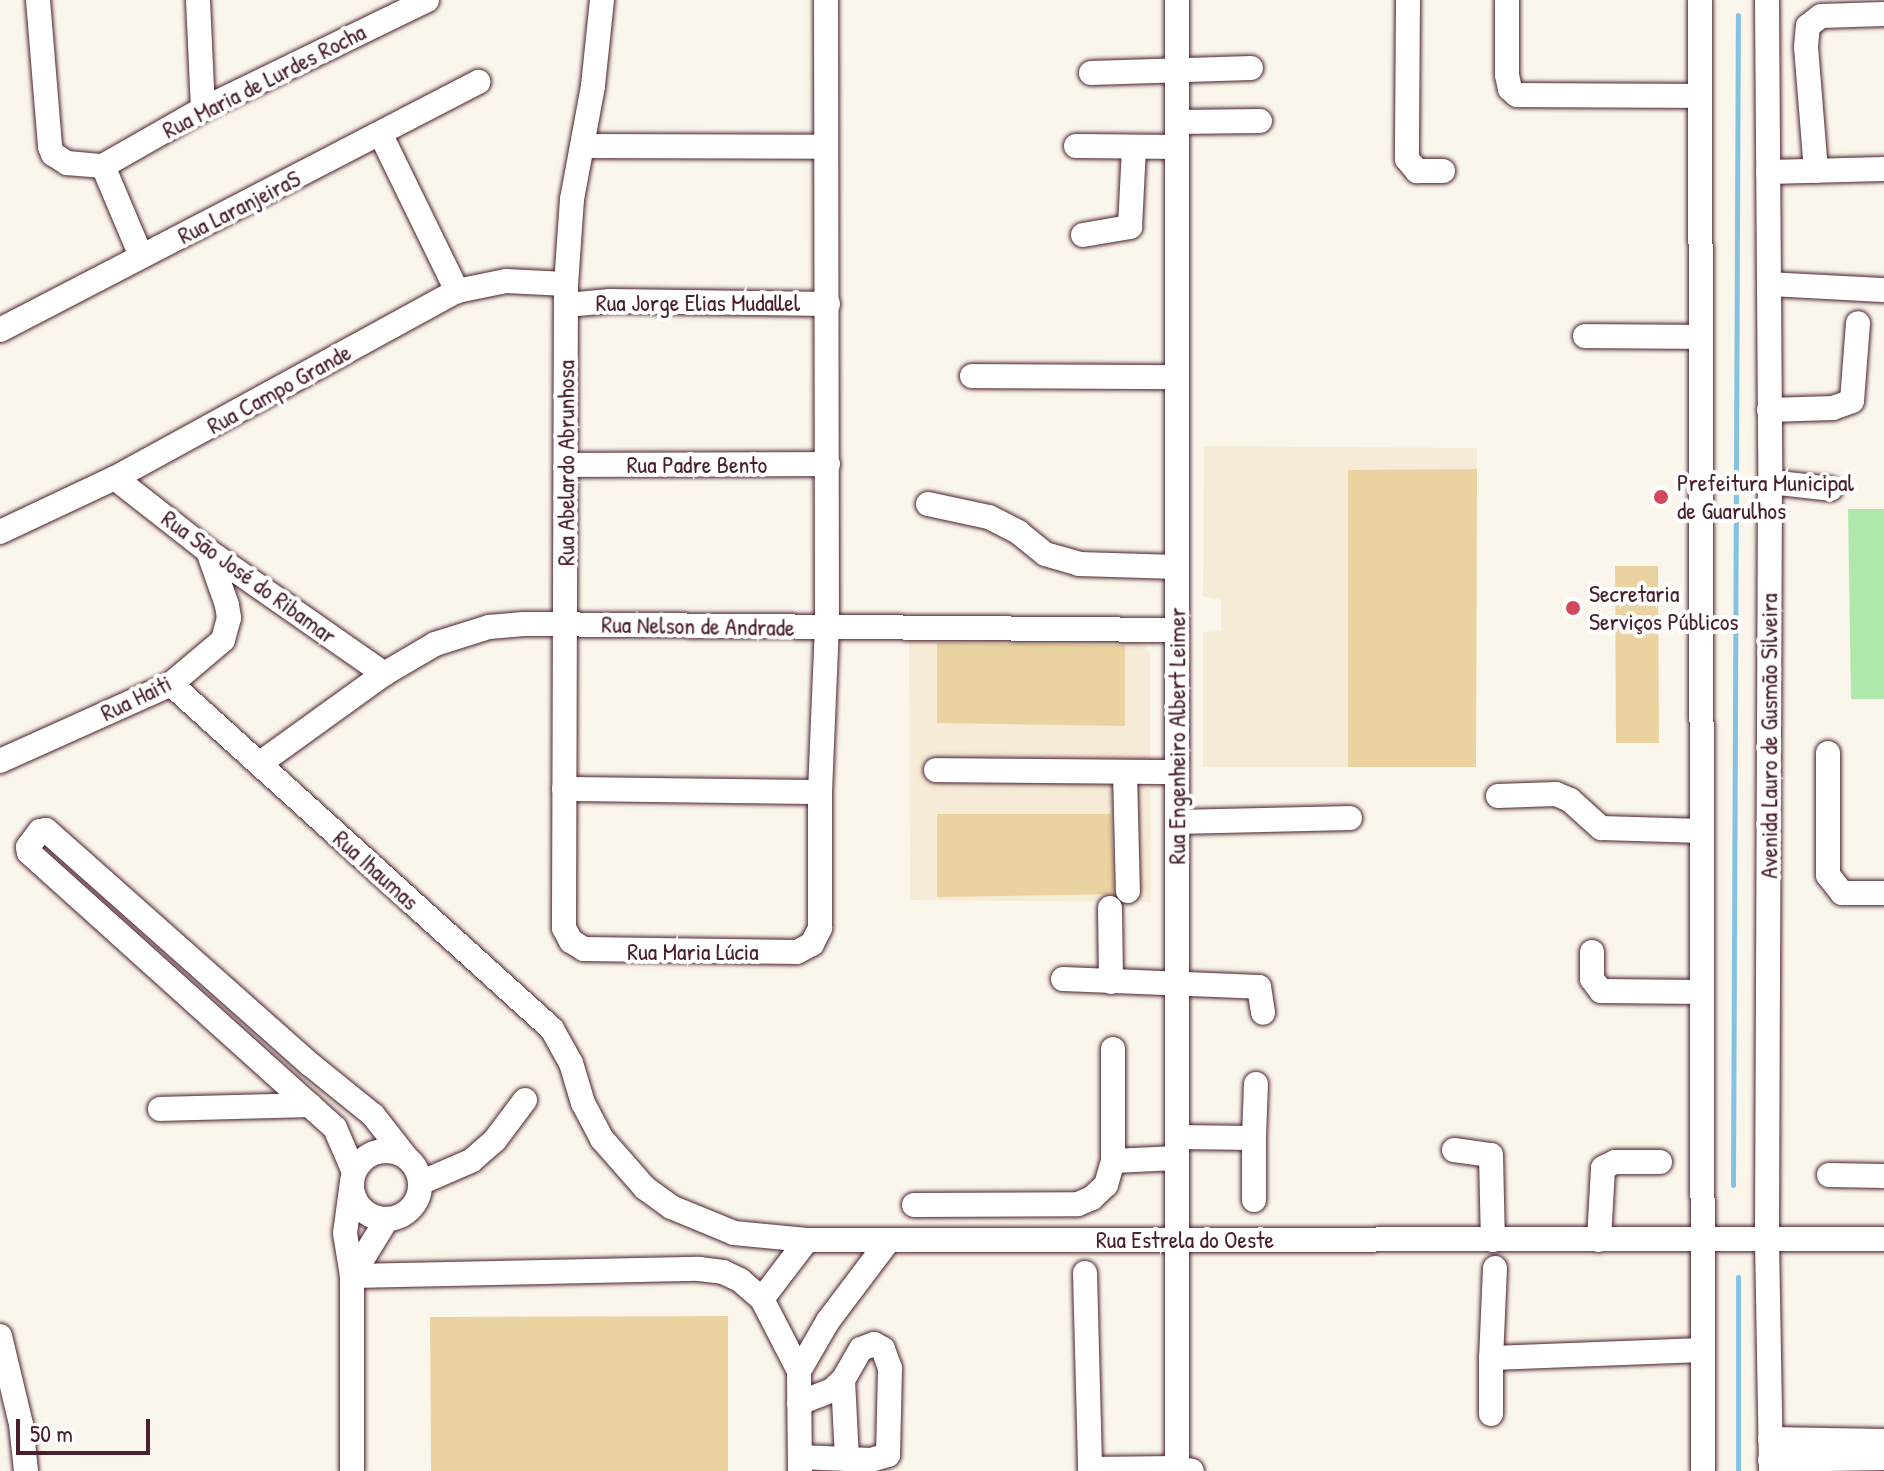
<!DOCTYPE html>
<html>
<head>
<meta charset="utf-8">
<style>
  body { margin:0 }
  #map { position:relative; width:1884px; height:1471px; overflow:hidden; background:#fbf6ec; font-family:"Patrick Hand",sans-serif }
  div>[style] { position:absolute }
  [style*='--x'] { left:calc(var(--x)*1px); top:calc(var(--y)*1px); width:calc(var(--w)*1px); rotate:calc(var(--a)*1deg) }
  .built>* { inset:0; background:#f6ebd6 }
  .green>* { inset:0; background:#b0e7aa }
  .stream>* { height:5px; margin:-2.5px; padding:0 2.5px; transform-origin:2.5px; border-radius:2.5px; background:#83c2e3 }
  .building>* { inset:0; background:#ebd2a1 }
  .roads { filter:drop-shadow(0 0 2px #4a1f2b) drop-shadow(0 0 2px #4a1f2b) }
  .minor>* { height:24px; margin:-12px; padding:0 12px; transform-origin:12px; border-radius:12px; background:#fff }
  .minor>.ring { margin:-12px; padding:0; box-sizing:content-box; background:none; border:24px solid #fff; border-radius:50% }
  .dots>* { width:22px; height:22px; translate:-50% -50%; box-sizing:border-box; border:4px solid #fff; border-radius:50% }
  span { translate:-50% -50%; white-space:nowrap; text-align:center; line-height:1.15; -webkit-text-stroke:8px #fff; paint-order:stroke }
  .street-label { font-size:24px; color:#4a1f2b }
  .poi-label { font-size:24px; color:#4a1f2b }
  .left { translate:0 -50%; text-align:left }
  .scale { position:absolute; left:16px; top:1419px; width:134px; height:36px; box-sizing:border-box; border:4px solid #4a1f2b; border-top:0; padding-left:10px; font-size:24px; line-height:28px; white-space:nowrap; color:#4a1f2b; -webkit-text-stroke:6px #fff; paint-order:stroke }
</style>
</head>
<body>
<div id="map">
  <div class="built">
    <i style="clip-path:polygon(1204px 446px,1477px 448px,1476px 767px,1203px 767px,1203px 632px,1221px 631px,1221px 600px,1203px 596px)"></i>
    <i style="clip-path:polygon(909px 638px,1134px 639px,1144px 645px,1150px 653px,1150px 765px,1132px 784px,1150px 790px,1151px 902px,910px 900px)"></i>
  </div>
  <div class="green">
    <i style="clip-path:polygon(1848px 509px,1884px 509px,1884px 699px,1851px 699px)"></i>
  </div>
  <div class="stream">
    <i style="--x:1733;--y:1185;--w:1170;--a:-89.76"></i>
    <i style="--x:1738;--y:1277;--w:194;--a:90"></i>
  </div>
  <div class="building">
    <i style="clip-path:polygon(1477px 469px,1476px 767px,1348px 767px,1348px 470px)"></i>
    <i style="clip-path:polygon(1615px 566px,1658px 566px,1659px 743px,1616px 743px)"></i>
    <i style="clip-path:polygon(937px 643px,1125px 645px,1125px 726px,937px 723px)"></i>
    <i style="clip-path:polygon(937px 814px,1111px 814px,1114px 894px,937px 897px)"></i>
    <i style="clip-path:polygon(728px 1316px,728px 1471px,431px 1471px,430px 1317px)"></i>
  </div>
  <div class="roads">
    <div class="minor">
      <i style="--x:38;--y:0;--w:147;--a:85.3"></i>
      <i style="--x:50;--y:147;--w:8;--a:67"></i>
      <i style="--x:53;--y:154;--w:17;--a:33"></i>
      <i style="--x:67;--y:163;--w:36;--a:5"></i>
      <i style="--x:198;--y:0;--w:109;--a:87.4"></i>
      <i style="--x:602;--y:0;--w:86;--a:96"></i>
      <i style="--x:593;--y:86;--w:115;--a:100.5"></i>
      <i style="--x:572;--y:199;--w:85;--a:94"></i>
      <i style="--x:566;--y:284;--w:644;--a:90.18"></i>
      <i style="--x:564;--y:928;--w:15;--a:62"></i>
      <i style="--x:571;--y:941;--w:15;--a:32"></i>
      <i style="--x:584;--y:949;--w:213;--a:0.8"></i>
      <i style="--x:797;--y:952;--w:17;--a:-28"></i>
      <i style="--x:812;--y:944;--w:18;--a:-63"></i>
      <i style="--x:820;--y:928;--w:136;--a:-90"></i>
      <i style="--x:820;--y:792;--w:165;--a:-87.6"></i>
      <i style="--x:827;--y:627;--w:627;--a:-90.09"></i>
      <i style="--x:1177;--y:0;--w:1471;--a:90"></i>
      <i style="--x:1408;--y:0;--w:159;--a:90.4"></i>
      <i style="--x:1407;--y:159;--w:16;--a:50"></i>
      <i style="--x:1417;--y:171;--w:26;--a:0"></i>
      <i style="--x:1507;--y:0;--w:75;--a:90"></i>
      <i style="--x:1507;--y:75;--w:14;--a:78"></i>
      <i style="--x:1510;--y:89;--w:9;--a:41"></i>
      <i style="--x:1517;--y:95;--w:183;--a:0.3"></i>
      <i style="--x:1700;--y:0;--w:1471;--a:89.88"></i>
      <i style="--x:1767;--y:0;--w:482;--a:89.6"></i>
      <i style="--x:1770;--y:482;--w:758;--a:90.23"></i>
      <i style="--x:1767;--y:1240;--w:231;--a:89"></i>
      <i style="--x:1091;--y:73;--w:160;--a:-1.8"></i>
      <i style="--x:1177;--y:122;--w:83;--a:-0.7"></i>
      <i style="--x:381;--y:135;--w:174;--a:64"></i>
      <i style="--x:582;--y:146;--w:244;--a:0.2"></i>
      <i style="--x:1076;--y:146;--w:101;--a:0.6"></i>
      <i style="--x:103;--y:166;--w:115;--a:-29.7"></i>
      <i style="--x:203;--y:109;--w:249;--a:-25.9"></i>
      <i style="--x:103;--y:166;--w:98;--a:67.1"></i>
      <i style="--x:1816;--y:171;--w:124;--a:-94.6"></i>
      <i style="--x:1806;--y:47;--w:21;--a:-85"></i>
      <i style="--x:1808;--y:26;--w:16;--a:-38"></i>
      <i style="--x:1821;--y:16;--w:63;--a:-1.8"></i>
      <i style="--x:1768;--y:172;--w:116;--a:-1.5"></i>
      <i style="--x:1083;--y:235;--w:48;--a:-9.7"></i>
      <i style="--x:1130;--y:227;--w:80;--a:-87.1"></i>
      <i style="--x:1769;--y:284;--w:115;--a:3"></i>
      <i style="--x:567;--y:305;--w:43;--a:-5.3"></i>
      <i style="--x:610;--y:301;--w:218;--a:0.8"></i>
      <i style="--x:0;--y:330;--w:539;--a:-27.42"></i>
      <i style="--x:1585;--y:336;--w:115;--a:0.5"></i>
      <i style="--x:972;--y:376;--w:205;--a:0.3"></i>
      <i style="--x:1769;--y:410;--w:64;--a:-1.8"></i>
      <i style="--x:1833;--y:408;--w:20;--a:-20"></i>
      <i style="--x:1852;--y:401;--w:78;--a:-85.6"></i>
      <i style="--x:567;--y:465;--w:261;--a:-0.2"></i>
      <i style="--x:115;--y:478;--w:118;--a:38.1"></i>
      <i style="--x:208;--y:551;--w:215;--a:34.9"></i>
      <i style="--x:1770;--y:482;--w:61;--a:6.5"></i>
      <i style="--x:928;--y:504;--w:62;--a:12"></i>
      <i style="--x:989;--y:517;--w:33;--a:27"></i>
      <i style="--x:1018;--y:532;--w:35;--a:39"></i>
      <i style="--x:1045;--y:554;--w:35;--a:16"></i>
      <i style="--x:1079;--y:564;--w:98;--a:1.8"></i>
      <i style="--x:0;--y:532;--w:127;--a:-25.2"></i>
      <i style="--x:115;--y:478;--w:390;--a:-28.7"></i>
      <i style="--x:457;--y:291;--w:50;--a:-11.5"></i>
      <i style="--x:506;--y:281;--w:60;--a:2.9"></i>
      <i style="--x:171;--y:684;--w:514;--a:42.16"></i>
      <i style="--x:552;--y:1029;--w:39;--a:61"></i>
      <i style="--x:571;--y:1063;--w:42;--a:73.3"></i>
      <i style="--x:583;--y:1103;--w:41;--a:62.2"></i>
      <i style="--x:602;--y:1139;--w:65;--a:48.7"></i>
      <i style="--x:645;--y:1188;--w:32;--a:36"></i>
      <i style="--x:671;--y:1207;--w:68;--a:22.4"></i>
      <i style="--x:734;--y:1233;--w:73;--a:5.5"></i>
      <i style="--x:807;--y:1240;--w:1077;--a:-0.05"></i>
      <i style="--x:1828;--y:753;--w:122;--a:90"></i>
      <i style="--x:1828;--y:875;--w:23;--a:52"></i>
      <i style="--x:1842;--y:893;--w:42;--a:0"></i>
      <i style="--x:0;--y:761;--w:188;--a:-24.2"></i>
      <i style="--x:171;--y:684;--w:68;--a:-40.2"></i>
      <i style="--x:223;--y:640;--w:23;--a:-75"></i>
      <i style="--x:229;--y:618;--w:13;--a:-99"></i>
      <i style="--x:227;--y:605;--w:57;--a:-109.4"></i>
      <i style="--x:259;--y:764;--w:154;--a:-35.8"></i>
      <i style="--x:384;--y:674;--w:59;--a:-30.5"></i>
      <i style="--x:435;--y:644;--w:57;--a:-17.5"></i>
      <i style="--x:489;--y:627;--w:35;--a:-5"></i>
      <i style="--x:524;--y:624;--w:653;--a:0.53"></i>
      <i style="--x:936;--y:770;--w:241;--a:0.5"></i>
      <i style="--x:1125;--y:772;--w:119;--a:88.6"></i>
      <i style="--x:564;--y:789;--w:256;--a:0.7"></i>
      <i style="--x:1498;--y:796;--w:58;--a:-2"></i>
      <i style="--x:1556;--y:794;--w:15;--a:23"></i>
      <i style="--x:1570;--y:800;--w:42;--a:42.1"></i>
      <i style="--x:1601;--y:828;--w:101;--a:1.7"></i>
      <i style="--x:1177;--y:822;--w:173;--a:-1.3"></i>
      <i style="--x:1110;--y:908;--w:74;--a:89.2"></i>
      <i style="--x:1592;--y:952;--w:27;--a:90"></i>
      <i style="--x:1592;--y:979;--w:15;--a:53"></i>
      <i style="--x:1601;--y:991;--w:101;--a:0.6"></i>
      <i style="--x:1063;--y:979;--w:196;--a:2.3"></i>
      <i style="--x:1259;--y:987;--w:26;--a:81"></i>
      <i style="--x:160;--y:1109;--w:150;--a:-1.5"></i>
      <i style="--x:1177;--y:1137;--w:77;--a:0.7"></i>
      <i style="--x:1254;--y:1138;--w:54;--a:-87.9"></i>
      <i style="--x:1254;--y:1138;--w:62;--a:90"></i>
      <i style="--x:1454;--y:1150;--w:37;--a:8"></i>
      <i style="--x:1491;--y:1155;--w:85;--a:88.7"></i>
      <i class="ring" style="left:352px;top:1151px;width:44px;height:44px"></i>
      <i style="--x:1113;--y:1161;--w:112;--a:-90"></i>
      <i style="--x:354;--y:1172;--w:48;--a:-113.4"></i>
      <i style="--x:335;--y:1128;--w:412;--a:-138"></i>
      <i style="--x:29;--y:852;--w:5;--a:-101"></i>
      <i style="--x:28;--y:847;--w:20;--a:-53"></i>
      <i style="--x:40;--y:831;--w:6;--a:-9"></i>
      <i style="--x:46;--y:830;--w:354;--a:41.6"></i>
      <i style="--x:311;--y:1065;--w:80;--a:38.9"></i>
      <i style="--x:373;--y:1115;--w:52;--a:52"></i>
      <i style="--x:1829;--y:1175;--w:55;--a:1"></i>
      <i style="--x:352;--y:1182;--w:51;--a:97.8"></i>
      <i style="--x:345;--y:1233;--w:44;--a:80.8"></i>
      <i style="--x:352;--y:1276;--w:195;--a:90"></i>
      <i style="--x:420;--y:1183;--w:56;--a:-23.3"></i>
      <i style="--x:471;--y:1161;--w:32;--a:-41"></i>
      <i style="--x:495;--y:1140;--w:50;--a:-53.1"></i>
      <i style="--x:914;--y:1205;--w:164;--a:-0.3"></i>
      <i style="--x:1078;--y:1204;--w:15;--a:-23"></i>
      <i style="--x:1092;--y:1198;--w:19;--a:-43"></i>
      <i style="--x:1106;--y:1185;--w:25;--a:-74"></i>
      <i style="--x:1113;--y:1161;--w:64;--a:-2.7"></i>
      <i style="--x:1599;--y:1240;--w:72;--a:-86.8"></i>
      <i style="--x:1603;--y:1168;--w:13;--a:-27"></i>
      <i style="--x:1615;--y:1162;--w:45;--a:0"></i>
      <i style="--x:1495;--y:1268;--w:90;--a:92.5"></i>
      <i style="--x:1491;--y:1358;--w:212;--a:-2.2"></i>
      <i style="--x:1085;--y:1273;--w:196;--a:88.5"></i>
      <i style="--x:1090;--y:1469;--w:87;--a:-0.7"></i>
      <i style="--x:1177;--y:1468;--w:15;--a:11"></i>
      <i style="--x:352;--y:1276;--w:347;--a:-1.2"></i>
      <i style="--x:699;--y:1269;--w:24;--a:7"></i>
      <i style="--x:723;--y:1272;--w:19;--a:25"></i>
      <i style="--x:740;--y:1280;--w:29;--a:41"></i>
      <i style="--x:762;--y:1299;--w:81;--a:62.8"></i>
      <i style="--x:352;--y:1276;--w:67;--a:-58.4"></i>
      <i style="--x:762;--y:1299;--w:74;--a:-52.7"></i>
      <i style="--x:0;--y:1336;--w:90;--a:76.6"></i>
      <i style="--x:21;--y:1424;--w:47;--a:83.9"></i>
      <i style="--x:1491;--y:1358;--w:56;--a:90"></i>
      <i style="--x:843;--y:1380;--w:79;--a:87.1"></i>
      <i style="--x:799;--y:1403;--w:34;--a:-21"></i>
      <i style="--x:831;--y:1391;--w:16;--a:-43"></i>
      <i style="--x:843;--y:1380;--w:36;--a:-60"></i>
      <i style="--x:861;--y:1349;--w:14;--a:-21"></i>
      <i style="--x:874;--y:1344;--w:10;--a:29"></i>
      <i style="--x:883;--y:1349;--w:20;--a:70"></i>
      <i style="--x:890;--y:1368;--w:87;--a:91.3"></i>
      <i style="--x:888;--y:1455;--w:18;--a:164"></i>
      <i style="--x:871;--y:1460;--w:71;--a:-177.6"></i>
      <i style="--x:1770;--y:1439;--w:114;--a:1"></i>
      <i style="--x:1770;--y:1460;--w:114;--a:-1"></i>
      <i style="--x:800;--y:1471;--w:100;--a:-90.6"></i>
      <i style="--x:799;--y:1371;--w:58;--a:-59.9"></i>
      <i style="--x:828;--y:1321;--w:101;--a:-53"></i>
    </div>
  </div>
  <div class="dots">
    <i style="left:1661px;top:497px;background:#d1495b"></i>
    <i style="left:1573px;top:608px;background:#d1495b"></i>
  </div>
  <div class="street-label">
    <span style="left:264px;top:81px;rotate:-27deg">Rua Maria de Lurdes Rocha</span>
    <span style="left:239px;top:207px;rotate:-27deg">Rua LaranjeiraS</span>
    <span style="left:698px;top:303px">Rua Jorge Elias Mudallel</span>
    <span style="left:279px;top:389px;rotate:-29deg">Rua Campo Grande</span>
    <span style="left:566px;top:463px;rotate:-90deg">Rua Abelardo Abrunhosa</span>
    <span style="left:697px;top:465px">Rua Padre Bento</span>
    <span style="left:249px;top:577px;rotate:36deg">Rua São José do Ribamar</span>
    <span style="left:698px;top:626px;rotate:1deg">Rua Nelson de Andrade</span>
    <span style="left:136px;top:698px;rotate:-26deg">Rua Haiti</span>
    <span style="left:1177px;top:736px;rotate:-90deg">Rua Engenheiro Albert Leimer</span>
    <span style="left:1769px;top:736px;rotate:-90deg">Avenida Lauro de Gusmão Silveira</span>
    <span style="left:376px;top:870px;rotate:42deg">Rua Ihaumas</span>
    <span style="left:693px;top:952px">Rua Maria Lúcia</span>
    <span style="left:1185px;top:1240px">Rua Estrela do Oeste</span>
  </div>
  <div class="poi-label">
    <span class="left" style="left:1677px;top:497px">Prefeitura Municipal<br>de Guarulhos</span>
    <span class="left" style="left:1589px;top:608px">Secretaria<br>Serviços Públicos</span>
  </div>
  <div class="scale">50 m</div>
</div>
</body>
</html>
